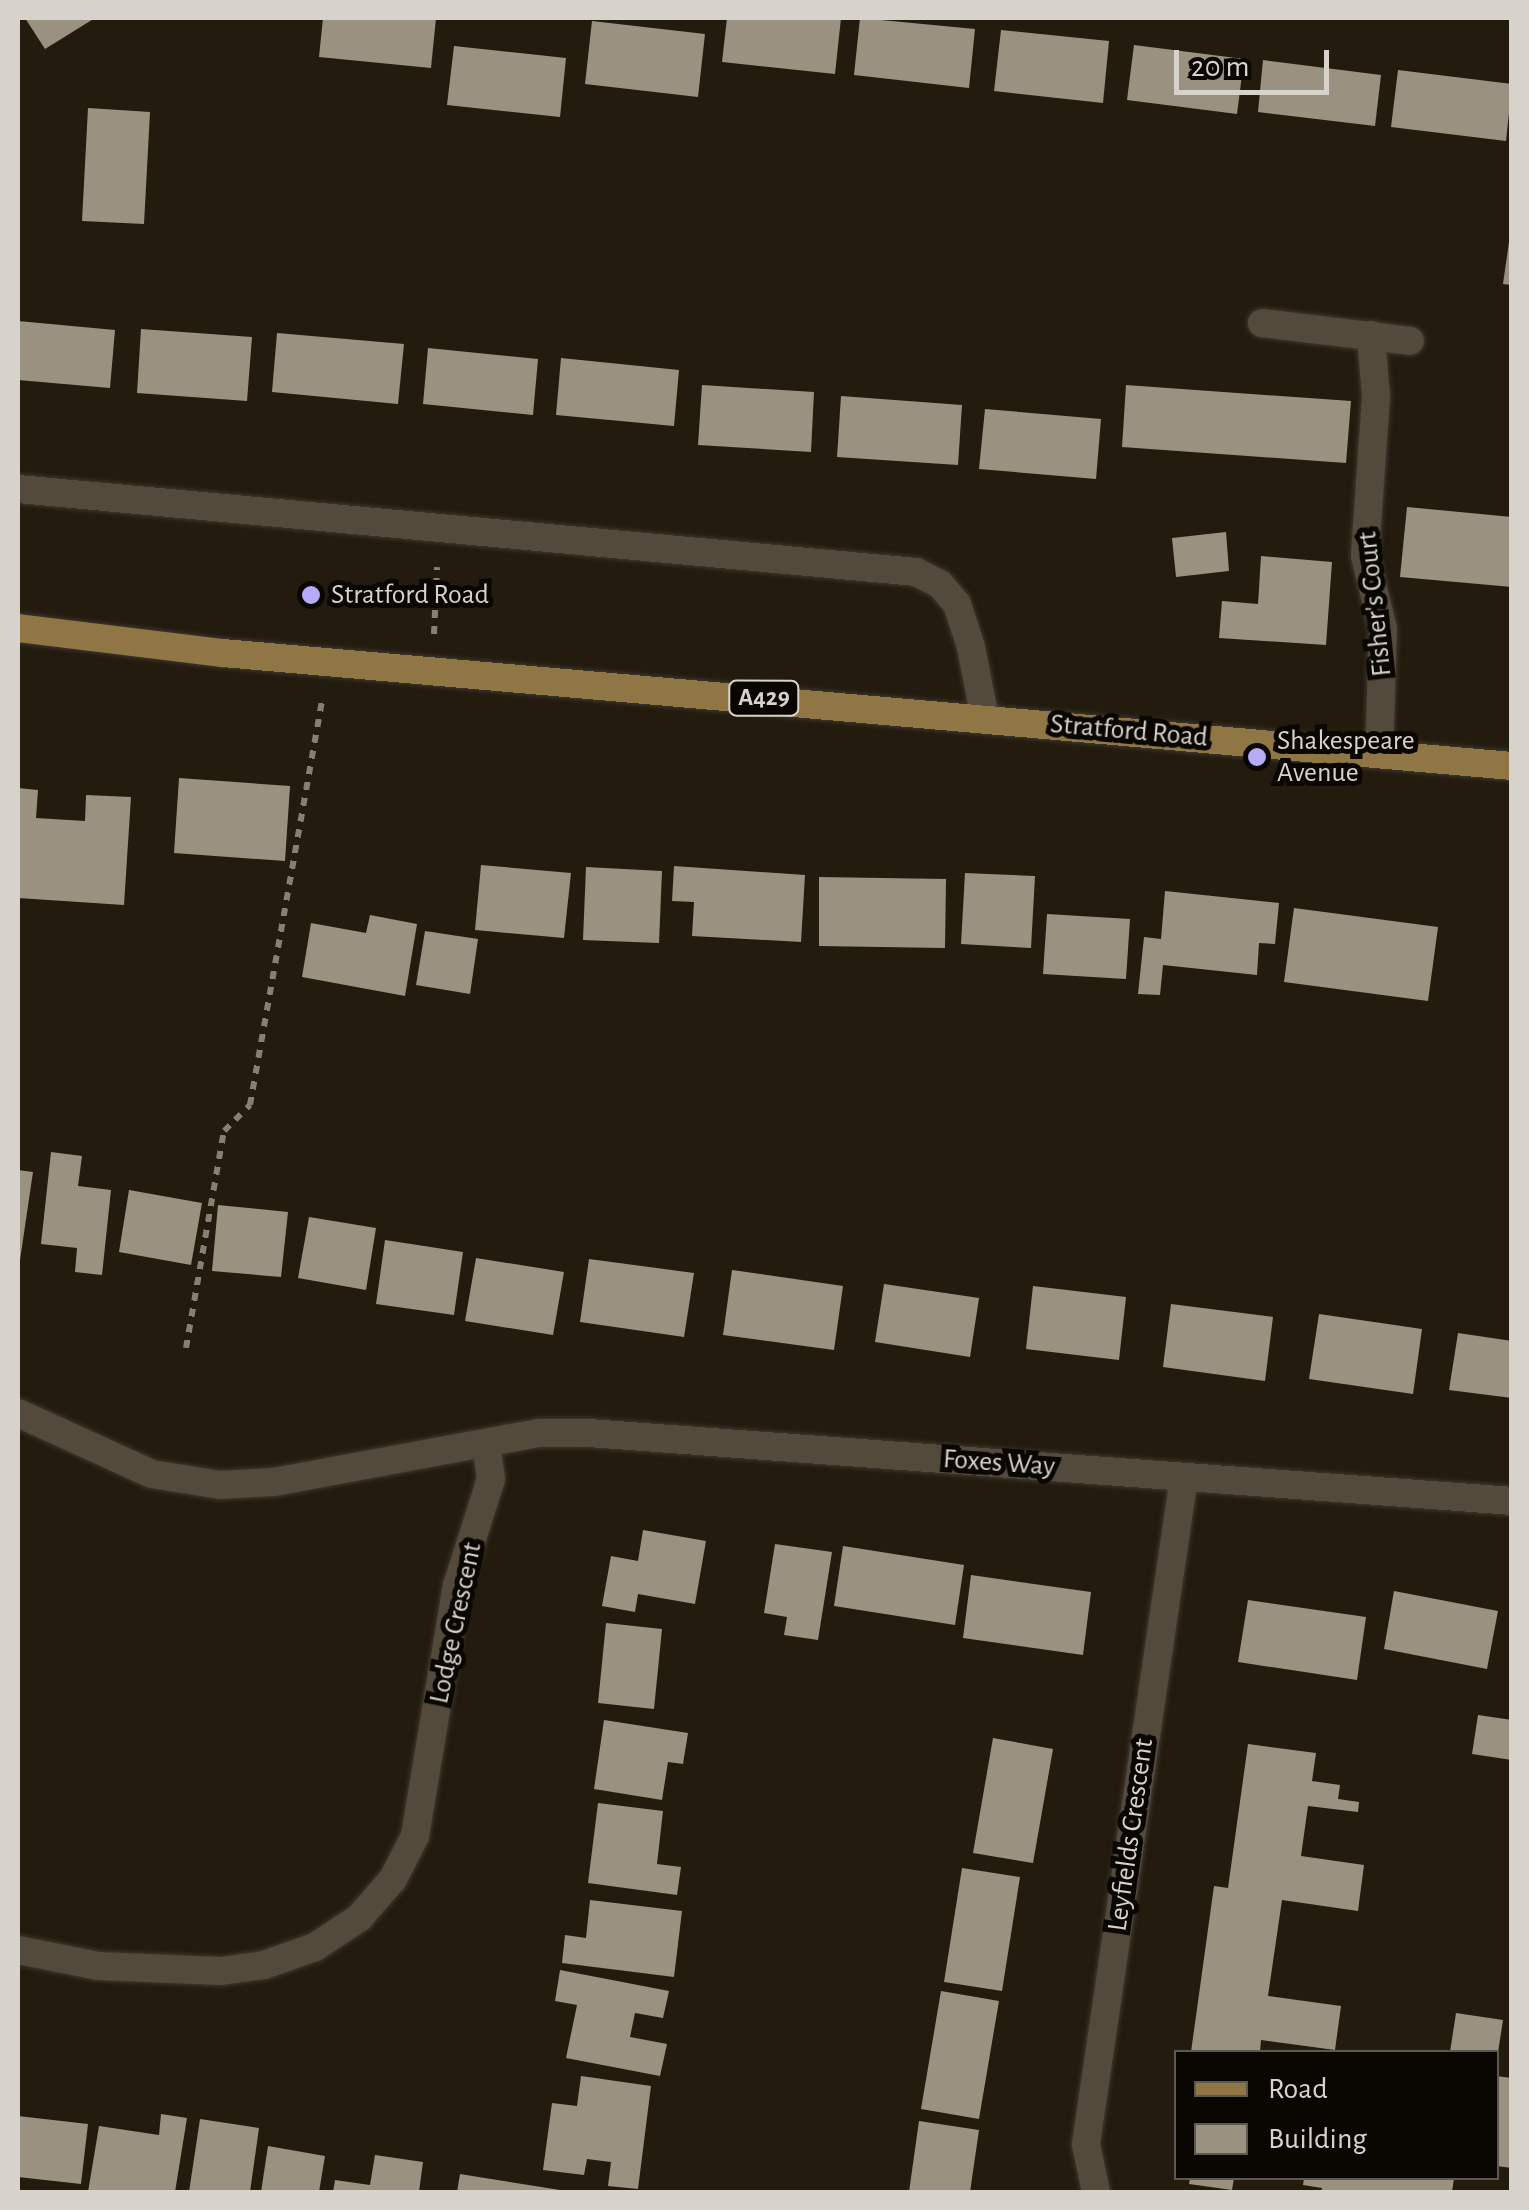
<!DOCTYPE html>
<html>
<head>
<meta charset="utf-8">
<style>
  body { margin:0 }
  #map { position:relative; width:1529px; height:2210px; overflow:hidden; background:#231c0e; font-family:"Alegreya Sans",sans-serif }
  div>[style] { position:absolute }
  [style*='--x'] { left:calc(var(--x)*1px); top:calc(var(--y)*1px); width:calc(var(--w)*1px); rotate:calc(var(--a)*1deg) }
  .building>* { inset:0; background:#9b9180 }
  .path>* { height:6px; margin-top:-3px; transform-origin:0; background:repeating-linear-gradient(90deg,#857f74 0 8px,transparent 0 16px) }
  .roads { filter:drop-shadow(0 0 2px #3d3730) drop-shadow(0 0 2px #3d3730) }
  .minor>* { height:28px; margin:-14px; padding:0 14px; transform-origin:14px; border-radius:14px; background:#534a3b }
  .primary>* { height:28px; margin:-14px; padding:0 14px; transform-origin:14px; border-radius:14px; background:#917645 }
  .dots>* { width:28px; height:28px; translate:-50% -50%; box-sizing:border-box; border:5px solid #0a0703; border-radius:50% }
  span { translate:-50% -50%; white-space:nowrap; text-align:center; line-height:1.15; -webkit-text-stroke:10px #0a0703; paint-order:stroke }
  .shield-label span { padding:2px 8px; background:#0a0703; border:2px solid; border-radius:8px; -webkit-text-stroke-width:0 }
  .shield-label { font-size:25px; color:#d8d3ca; font-weight:700 }
  .poi-label { font-size:28px; color:#d8d3ca }
  .left { translate:0 -50%; text-align:left }
  .street-label { font-size:28px; color:#d8d3ca }
  .frame { position:absolute; inset:0; border:20px solid #d8d3ca; pointer-events:none }
  .legend { position:absolute; left:1174px; top:2050px; width:325px; height:130px; box-sizing:border-box; background:#0a0703; border:2px solid #5c5953; margin:0; padding:12px 18px; list-style:none; font-size:30px; color:#d8d3ca }
  .legend li { display:flex; align-items:center; gap:20px; height:50px }
  .legend b { width:50px; border:2px solid #5c5953 }
  .scale { position:absolute; left:1174px; top:50px; width:155px; height:45px; box-sizing:border-box; border:5px solid #d8d3ca; border-top:0; padding-left:12px; font-size:30px; line-height:35px; white-space:nowrap; color:#d8d3ca; -webkit-text-stroke:8px #0a0703; paint-order:stroke }
</style>
</head>
<body>
<div id="map">
  <div class="building">
    <i style="clip-path:polygon(25px 18px,95px 18px,45px 49px)"></i>
    <i style="clip-path:polygon(323px 18px,436px 18px,431px 68px,319px 57px)"></i>
    <i style="clip-path:polygon(727px 18px,841px 18px,835px 74px,722px 62px)"></i>
    <i style="clip-path:polygon(860px 18px,975px 29px,969px 88px,854px 75px)"></i>
    <i style="clip-path:polygon(592px 21px,705px 34px,698px 97px,585px 84px)"></i>
    <i style="clip-path:polygon(1001px 30px,1109px 41px,1103px 103px,994px 91px)"></i>
    <i style="clip-path:polygon(1134px 45px,1244px 59px,1237px 114px,1127px 100px)"></i>
    <i style="clip-path:polygon(454px 46px,566px 58px,560px 117px,447px 105px)"></i>
    <i style="clip-path:polygon(1263px 60px,1381px 75px,1375px 126px,1258px 112px)"></i>
    <i style="clip-path:polygon(1398px 70px,1512px 84px,1506px 141px,1391px 127px)"></i>
    <i style="clip-path:polygon(88px 108px,150px 112px,144px 224px,82px 221px)"></i>
    <i style="clip-path:polygon(1509px 242px,1512px 242px,1512px 285px,1503px 284px)"></i>
    <i style="clip-path:polygon(18px 321px,115px 330px,110px 388px,18px 380px)"></i>
    <i style="clip-path:polygon(141px 329px,252px 337px,247px 401px,137px 393px)"></i>
    <i style="clip-path:polygon(277px 333px,404px 344px,398px 404px,272px 392px)"></i>
    <i style="clip-path:polygon(428px 348px,538px 359px,533px 415px,423px 404px)"></i>
    <i style="clip-path:polygon(561px 358px,679px 370px,674px 426px,556px 415px)"></i>
    <i style="clip-path:polygon(702px 385px,814px 392px,811px 452px,698px 445px)"></i>
    <i style="clip-path:polygon(1126px 385px,1351px 401px,1346px 463px,1122px 447px)"></i>
    <i style="clip-path:polygon(841px 396px,962px 405px,958px 465px,837px 457px)"></i>
    <i style="clip-path:polygon(985px 409px,1101px 419px,1096px 479px,979px 469px)"></i>
    <i style="clip-path:polygon(1407px 507px,1512px 517px,1512px 587px,1400px 577px)"></i>
    <i style="clip-path:polygon(1226px 532px,1229px 571px,1176px 577px,1172px 538px)"></i>
    <i style="clip-path:polygon(1261px 556px,1332px 562px,1326px 645px,1219px 638px,1222px 601px,1258px 604px)"></i>
    <i style="clip-path:polygon(179px 778px,290px 786px,285px 861px,174px 853px)"></i>
    <i style="clip-path:polygon(18px 788px,38px 790px,36px 818px,85px 821px,86px 795px,131px 797px,124px 905px,18px 898px)"></i>
    <i style="clip-path:polygon(481px 865px,571px 873px,564px 938px,475px 930px)"></i>
    <i style="clip-path:polygon(674px 866px,805px 875px,801px 942px,692px 936px,694px 902px,672px 901px)"></i>
    <i style="clip-path:polygon(586px 867px,662px 871px,659px 943px,583px 940px)"></i>
    <i style="clip-path:polygon(965px 873px,1035px 876px,1031px 948px,961px 944px)"></i>
    <i style="clip-path:polygon(819px 877px,946px 879px,945px 948px,819px 946px)"></i>
    <i style="clip-path:polygon(1165px 891px,1279px 903px,1275px 944px,1259px 943px,1257px 975px,1163px 965px,1160px 995px,1138px 994px,1144px 937px,1161px 939px)"></i>
    <i style="clip-path:polygon(1294px 908px,1438px 927px,1428px 1001px,1284px 982px)"></i>
    <i style="clip-path:polygon(1047px 914px,1130px 919px,1126px 979px,1043px 974px)"></i>
    <i style="clip-path:polygon(370px 915px,417px 924px,405px 996px,302px 977px,311px 923px,366px 933px)"></i>
    <i style="clip-path:polygon(425px 931px,478px 939px,470px 994px,416px 985px)"></i>
    <i style="clip-path:polygon(51px 1152px,82px 1156px,78px 1186px,111px 1190px,102px 1275px,75px 1272px,77px 1248px,41px 1244px)"></i>
    <i style="clip-path:polygon(18px 1170px,33px 1172px,20px 1260px,18px 1260px)"></i>
    <i style="clip-path:polygon(129px 1190px,202px 1203px,191px 1265px,119px 1252px)"></i>
    <i style="clip-path:polygon(218px 1205px,288px 1212px,281px 1277px,212px 1271px)"></i>
    <i style="clip-path:polygon(309px 1217px,376px 1228px,366px 1290px,298px 1278px)"></i>
    <i style="clip-path:polygon(385px 1240px,463px 1252px,454px 1315px,376px 1304px)"></i>
    <i style="clip-path:polygon(476px 1258px,564px 1272px,553px 1335px,465px 1321px)"></i>
    <i style="clip-path:polygon(589px 1259px,694px 1273px,684px 1337px,580px 1322px)"></i>
    <i style="clip-path:polygon(732px 1270px,843px 1286px,834px 1350px,723px 1335px)"></i>
    <i style="clip-path:polygon(884px 1284px,979px 1298px,970px 1357px,875px 1342px)"></i>
    <i style="clip-path:polygon(1033px 1286px,1126px 1297px,1119px 1360px,1026px 1349px)"></i>
    <i style="clip-path:polygon(1171px 1304px,1273px 1317px,1265px 1381px,1163px 1367px)"></i>
    <i style="clip-path:polygon(1319px 1314px,1422px 1329px,1413px 1394px,1309px 1379px)"></i>
    <i style="clip-path:polygon(1458px 1333px,1512px 1341px,1512px 1398px,1449px 1390px)"></i>
    <i style="clip-path:polygon(643px 1530px,706px 1541px,695px 1604px,638px 1594px,635px 1612px,602px 1606px,611px 1556px,638px 1561px)"></i>
    <i style="clip-path:polygon(775px 1544px,832px 1552px,818px 1640px,784px 1635px,787px 1617px,764px 1613px)"></i>
    <i style="clip-path:polygon(843px 1546px,964px 1565px,955px 1625px,834px 1606px)"></i>
    <i style="clip-path:polygon(971px 1575px,1091px 1592px,1083px 1655px,963px 1638px)"></i>
    <i style="clip-path:polygon(1394px 1591px,1498px 1611px,1487px 1669px,1384px 1649px)"></i>
    <i style="clip-path:polygon(1248px 1600px,1366px 1617px,1357px 1680px,1238px 1662px)"></i>
    <i style="clip-path:polygon(606px 1623px,662px 1629px,654px 1709px,598px 1703px)"></i>
    <i style="clip-path:polygon(1478px 1715px,1512px 1720px,1512px 1760px,1472px 1754px)"></i>
    <i style="clip-path:polygon(604px 1720px,688px 1733px,683px 1764px,668px 1762px,662px 1800px,594px 1789px)"></i>
    <i style="clip-path:polygon(993px 1738px,1053px 1749px,1033px 1863px,973px 1853px)"></i>
    <i style="clip-path:polygon(1248px 1744px,1316px 1753px,1312px 1781px,1340px 1785px,1338px 1799px,1359px 1802px,1358px 1812px,1308px 1806px,1301px 1856px,1364px 1865px,1358px 1911px,1282px 1900px,1268px 1996px,1341px 2006px,1335px 2050px,1261px 2040px,1260px 2052px,1191px 2052px,1214px 1886px,1228px 1888px)"></i>
    <i style="clip-path:polygon(598px 1803px,663px 1811px,657px 1864px,681px 1867px,677px 1895px,588px 1883px)"></i>
    <i style="clip-path:polygon(962px 1868px,1020px 1877px,1002px 1991px,944px 1982px)"></i>
    <i style="clip-path:polygon(590px 1900px,682px 1911px,674px 1977px,562px 1963px,565px 1935px,586px 1938px)"></i>
    <i style="clip-path:polygon(560px 1970px,669px 1991px,663px 2018px,635px 2013px,630px 2037px,667px 2044px,660px 2076px,566px 2058px,577px 2005px,555px 2001px)"></i>
    <i style="clip-path:polygon(941px 1991px,999px 2001px,979px 2119px,921px 2109px)"></i>
    <i style="clip-path:polygon(1456px 2013px,1503px 2020px,1498px 2052px,1450px 2052px)"></i>
    <i style="clip-path:polygon(581px 2076px,651px 2086px,638px 2189px,608px 2186px,611px 2162px,587px 2159px,584px 2175px,543px 2170px,552px 2103px,577px 2106px)"></i>
    <i style="clip-path:polygon(1496px 2076px,1512px 2078px,1512px 2168px,1496px 2166px)"></i>
    <i style="clip-path:polygon(161px 2114px,187px 2118px,175px 2192px,88px 2192px,99px 2126px,159px 2135px)"></i>
    <i style="clip-path:polygon(18px 2116px,88px 2124px,81px 2184px,18px 2177px)"></i>
    <i style="clip-path:polygon(200px 2119px,259px 2128px,250px 2192px,189px 2192px)"></i>
    <i style="clip-path:polygon(919px 2121px,979px 2130px,970px 2192px,909px 2192px)"></i>
    <i style="clip-path:polygon(268px 2146px,325px 2156px,319px 2192px,261px 2192px)"></i>
    <i style="clip-path:polygon(375px 2155px,423px 2162px,419px 2192px,333px 2192px,335px 2180px,370px 2185px)"></i>
    <i style="clip-path:polygon(460px 2174px,560px 2190px,559px 2192px,457px 2192px)"></i>
    <i style="clip-path:polygon(1190px 2178px,1234px 2178px,1232px 2190px,1189px 2184px)"></i>
    <i style="clip-path:polygon(1304px 2178px,1454px 2178px,1452px 2192px,1321px 2192px,1322px 2188px,1303px 2185px)"></i>
  </div>
  <div class="path">
    <i style="--x:434;--y:634;--w:67;--a:-87.4"></i>
    <i style="--x:186;--y:1348;--w:220;--a:-80.1"></i>
    <i style="--x:224;--y:1131;--w:37;--a:-45"></i>
    <i style="--x:250;--y:1105;--w:412;--a:-79.9"></i>
  </div>
  <div class="roads">
    <div class="minor">
      <i style="--x:1262;--y:323;--w:149;--a:6.9"></i>
      <i style="--x:1371;--y:335;--w:62;--a:85.4"></i>
      <i style="--x:1376;--y:397;--w:159;--a:94"></i>
      <i style="--x:1365;--y:556;--w:75;--a:76.1"></i>
      <i style="--x:1383;--y:629;--w:125;--a:91.8"></i>
      <i style="--x:18;--y:489;--w:902;--a:5.28"></i>
      <i style="--x:916;--y:572;--w:27;--a:27"></i>
      <i style="--x:940;--y:584;--w:26;--a:50"></i>
      <i style="--x:957;--y:604;--w:45;--a:72"></i>
      <i style="--x:971;--y:647;--w:73;--a:79"></i>
      <i style="--x:18;--y:1413;--w:147;--a:24.5"></i>
      <i style="--x:152;--y:1474;--w:69;--a:9.2"></i>
      <i style="--x:220;--y:1485;--w:54;--a:-3.2"></i>
      <i style="--x:274;--y:1482;--w:269;--a:-10.5"></i>
      <i style="--x:538;--y:1433;--w:51;--a:0"></i>
      <i style="--x:589;--y:1433;--w:926;--a:4.21"></i>
      <i style="--x:18;--y:1950;--w:82;--a:11.3"></i>
      <i style="--x:98;--y:1966;--w:123;--a:2.3"></i>
      <i style="--x:221;--y:1971;--w:43;--a:-7.9"></i>
      <i style="--x:264;--y:1965;--w:54;--a:-19.4"></i>
      <i style="--x:315;--y:1947;--w:53;--a:-33.4"></i>
      <i style="--x:359;--y:1918;--w:52;--a:-48.9"></i>
      <i style="--x:393;--y:1879;--w:48;--a:-62.9"></i>
      <i style="--x:415;--y:1836;--w:254;--a:-80.5"></i>
      <i style="--x:457;--y:1586;--w:112;--a:-72.4"></i>
      <i style="--x:491;--y:1479;--w:36;--a:-98"></i>
      <i style="--x:1096;--y:2192;--w:49;--a:-101.8"></i>
      <i style="--x:1086;--y:2144;--w:674;--a:-81.64"></i>
    </div>
    <div class="primary">
      <i style="--x:18;--y:628;--w:207;--a:7"></i>
      <i style="--x:223;--y:653;--w:1294;--a:5.01"></i>
    </div>
  </div>
  <div class="dots">
    <i style="left:311px;top:595px;background:#b7abf8"></i>
    <i style="left:1257px;top:757px;background:#b7abf8"></i>
  </div>
  <div class="shield-label">
    <span style="left:764px;top:698px">A429</span>
  </div>
  <div class="poi-label">
    <span class="left" style="left:331px;top:595px">Stratford Road</span>
    <span class="left" style="left:1277px;top:757px">Shakespeare<br>Avenue</span>
  </div>
  <div class="street-label">
    <span style="left:1375px;top:604px;rotate:-96deg">Fisher's Court</span>
    <span style="left:1129px;top:731px;rotate:5deg">Stratford Road</span>
    <span style="left:999px;top:1463px;rotate:4deg">Foxes Way</span>
    <span style="left:456px;top:1623px;rotate:-78deg">Lodge Crescent</span>
    <span style="left:1131px;top:1835px;rotate:-82deg">Leyfields Crescent</span>
  </div>
  <div class="frame"></div>
  <ul class="legend">
  <li><b style="height:12px;background:#917645"></b>Road</li>
  <li><b style="height:28px;background:#9b9180"></b>Building</li>
  </ul>
  <div class="scale">20 m</div>
</div>
</body>
</html>
